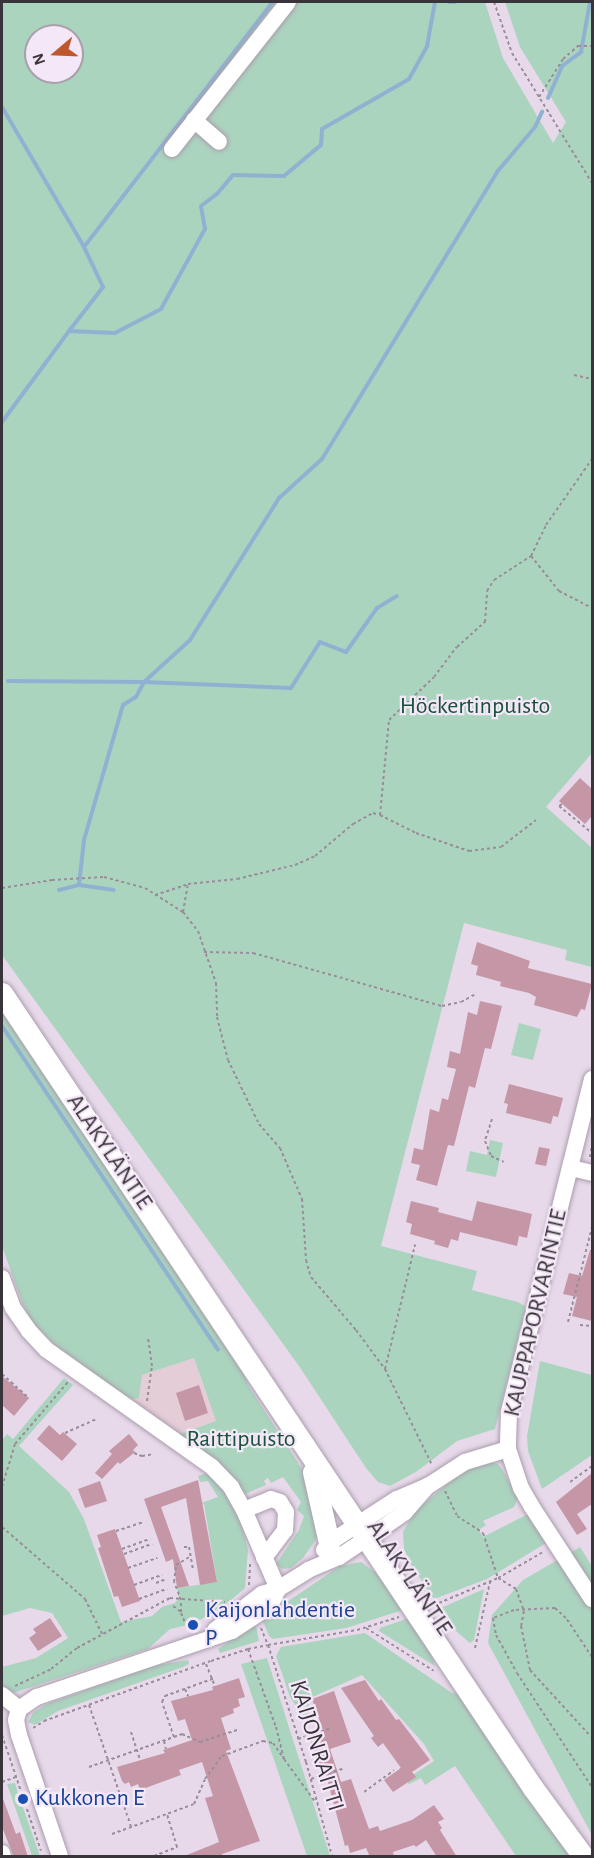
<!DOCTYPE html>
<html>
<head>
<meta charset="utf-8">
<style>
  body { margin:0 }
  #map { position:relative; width:594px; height:1858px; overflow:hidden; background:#e7d9ea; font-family:"Alegreya Sans",sans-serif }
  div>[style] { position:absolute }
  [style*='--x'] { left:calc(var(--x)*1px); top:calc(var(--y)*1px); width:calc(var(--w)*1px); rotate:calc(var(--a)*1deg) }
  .commercial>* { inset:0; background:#e5cdd8 }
  .green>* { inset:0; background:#abd4bf }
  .stream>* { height:4px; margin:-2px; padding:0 2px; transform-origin:2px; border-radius:2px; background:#8fb2d2 }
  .building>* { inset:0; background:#c596a6 }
  .path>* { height:2px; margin-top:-1px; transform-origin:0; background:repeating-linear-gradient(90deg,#988e9a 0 3px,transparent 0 6px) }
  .roads { filter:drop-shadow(0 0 2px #aa9dad) drop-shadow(0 0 2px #aa9dad) }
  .minor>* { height:16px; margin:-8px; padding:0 8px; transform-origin:8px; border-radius:8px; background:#fff }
  .major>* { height:21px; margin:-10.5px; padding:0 10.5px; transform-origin:10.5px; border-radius:10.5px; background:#fff }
  .dots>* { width:16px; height:16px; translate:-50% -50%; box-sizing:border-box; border:3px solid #f4e7f7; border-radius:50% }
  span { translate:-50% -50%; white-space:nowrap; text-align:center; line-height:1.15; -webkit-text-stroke:4.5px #f4e7f7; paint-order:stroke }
  .park-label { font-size:24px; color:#19523a }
  .street-label { font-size:24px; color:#39343a }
  .transit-label { font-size:24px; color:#164399 }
  .left { translate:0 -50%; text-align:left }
  .frame { position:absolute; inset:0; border:3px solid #39343a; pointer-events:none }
  .north { position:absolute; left:24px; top:24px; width:60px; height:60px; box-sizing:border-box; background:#f4e7f7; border:2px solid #a99fab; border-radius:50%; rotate:251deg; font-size:16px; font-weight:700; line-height:24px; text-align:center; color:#39343a }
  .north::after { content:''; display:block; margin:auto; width:21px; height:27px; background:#be572e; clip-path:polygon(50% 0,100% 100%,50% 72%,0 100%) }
</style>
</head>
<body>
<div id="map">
  <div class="commercial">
    <i style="clip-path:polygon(194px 1358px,216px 1421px,177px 1435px,128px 1399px,139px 1398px,142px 1375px)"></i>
  </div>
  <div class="green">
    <i style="clip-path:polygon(evenodd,2px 2px,485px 2px,503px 58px,553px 143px,566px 122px,520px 47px,505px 2px,592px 2px,592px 753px,546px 807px,592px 848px,592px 967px,565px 960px,567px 950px,464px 923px,381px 1246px,477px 1271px,472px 1290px,518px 1302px,526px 1307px,495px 1429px,457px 1441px,416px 1472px,390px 1486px,378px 1482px,366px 1468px,299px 1366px,2px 955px,2px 2px,36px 36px,72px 36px,72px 72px,36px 72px,36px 36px)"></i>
    <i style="clip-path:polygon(2px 1012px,238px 1361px,250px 1388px,307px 1477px,319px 1535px,303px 1558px,291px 1568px,282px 1569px,276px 1564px,299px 1530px,304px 1516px,297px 1510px,301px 1502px,283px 1477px,271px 1483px,268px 1478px,264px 1481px,266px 1485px,243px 1495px,174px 1436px,216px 1421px,194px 1358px,142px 1375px,139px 1398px,128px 1399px,55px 1345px,33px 1323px,23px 1305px,2px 1246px)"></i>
    <i style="clip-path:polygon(519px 1023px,541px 1029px,533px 1060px,511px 1055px)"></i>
    <i style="clip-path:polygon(490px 1140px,503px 1143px,496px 1177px,466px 1171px,470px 1151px,487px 1155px)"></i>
    <i style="clip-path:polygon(540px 1361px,592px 1375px,592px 1455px,542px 1489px,528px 1451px,527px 1436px)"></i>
    <i style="clip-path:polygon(64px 1378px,73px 1385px,19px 1446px,69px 1492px,84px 1519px,121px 1622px,152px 1616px,162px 1607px,175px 1603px,179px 1598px,177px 1588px,217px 1582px,204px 1504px,193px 1506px,218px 1497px,208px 1481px,200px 1482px,198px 1476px,210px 1472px,218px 1481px,237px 1514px,244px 1534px,248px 1550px,245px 1588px,231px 1600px,197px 1622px,195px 1620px,188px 1625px,170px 1629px,148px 1649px,13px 1693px,2px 1684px,2px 1667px,36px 1658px,68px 1638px,52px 1613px,30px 1608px,2px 1616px,2px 1440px,7px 1434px,13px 1439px)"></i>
    <i style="clip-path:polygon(489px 1462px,498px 1464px,502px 1469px,518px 1498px,514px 1507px,483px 1521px,486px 1525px,479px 1530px,483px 1537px,528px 1514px,546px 1543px,487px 1579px,434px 1599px,410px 1563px,404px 1549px,403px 1532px,415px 1511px,456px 1477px,476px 1465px)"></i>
    <i style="clip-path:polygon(580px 1547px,592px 1566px,592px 1835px,488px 1643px,492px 1615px,523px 1580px)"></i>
    <i style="clip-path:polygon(361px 1562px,376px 1573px,403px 1610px,346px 1628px,273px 1639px,269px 1636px,262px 1619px,340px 1566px)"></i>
    <i style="clip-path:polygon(484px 1589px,474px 1640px,470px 1643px,457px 1632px,441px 1608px)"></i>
    <i style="clip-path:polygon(409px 1618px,429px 1647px,435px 1666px,379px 1631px,380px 1628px)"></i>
    <i style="clip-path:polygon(253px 1625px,256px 1626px,259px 1641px,220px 1653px,218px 1649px)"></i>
    <i style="clip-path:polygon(365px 1633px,452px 1693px,458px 1694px,474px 1712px,571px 1856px,516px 1856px,455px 1766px,425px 1785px,421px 1778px,409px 1784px,400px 1774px,399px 1769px,402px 1766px,411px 1776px,434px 1761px,424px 1744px,362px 1675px,308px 1699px,310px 1710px,307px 1716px,303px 1717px,290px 1697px,276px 1656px,281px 1647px)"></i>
    <i style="clip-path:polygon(267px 1658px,330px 1856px,307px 1856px,241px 1664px)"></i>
    <i style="clip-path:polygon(188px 1660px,189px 1664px,183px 1667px,58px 1711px,35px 1725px,28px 1722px,33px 1713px,47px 1704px,153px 1666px)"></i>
    <i style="clip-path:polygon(15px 1783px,18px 1793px,15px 1795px,17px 1802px,21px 1802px,40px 1856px,32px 1856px,7px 1784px)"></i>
  </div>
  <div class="stream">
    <i style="--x:449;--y:2;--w:6;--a:0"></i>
    <i style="--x:548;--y:98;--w:35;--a:-66"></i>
    <i style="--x:562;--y:66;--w:24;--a:-36"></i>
    <i style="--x:581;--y:52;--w:51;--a:-79.8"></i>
    <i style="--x:2;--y:107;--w:162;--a:59.6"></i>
    <i style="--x:69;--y:331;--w:56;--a:-52.3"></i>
    <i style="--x:103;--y:287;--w:44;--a:-115.4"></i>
    <i style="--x:84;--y:247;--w:309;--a:-52.4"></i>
    <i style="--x:2;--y:422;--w:113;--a:-53.6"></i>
    <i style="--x:69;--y:331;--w:46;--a:2.5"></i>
    <i style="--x:115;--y:333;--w:52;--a:-27.6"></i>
    <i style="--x:161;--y:309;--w:91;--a:-61.2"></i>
    <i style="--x:205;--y:229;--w:23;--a:-100"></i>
    <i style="--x:201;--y:206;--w:20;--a:-37"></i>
    <i style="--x:217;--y:194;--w:25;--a:-50"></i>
    <i style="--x:233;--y:175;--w:51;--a:1.1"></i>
    <i style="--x:284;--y:176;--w:48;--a:-40"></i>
    <i style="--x:321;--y:145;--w:16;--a:-86"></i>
    <i style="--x:322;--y:129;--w:100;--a:-29.9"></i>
    <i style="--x:409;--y:79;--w:38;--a:-61"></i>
    <i style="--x:427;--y:46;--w:45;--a:-79.7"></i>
    <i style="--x:8;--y:681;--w:136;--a:0.4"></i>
    <i style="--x:144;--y:682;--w:147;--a:2.3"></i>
    <i style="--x:291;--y:688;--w:54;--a:-57.8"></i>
    <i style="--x:320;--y:642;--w:28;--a:21"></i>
    <i style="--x:346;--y:652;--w:54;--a:-54.8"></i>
    <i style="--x:377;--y:608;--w:23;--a:-31"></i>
    <i style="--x:79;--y:885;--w:45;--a:-83.7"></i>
    <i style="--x:84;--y:840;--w:141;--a:-73.9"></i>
    <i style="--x:123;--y:705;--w:15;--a:-32"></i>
    <i style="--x:136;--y:697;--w:17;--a:-62"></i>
    <i style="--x:144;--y:682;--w:62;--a:-42.4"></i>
    <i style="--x:190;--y:640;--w:168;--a:-57.9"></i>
    <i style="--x:279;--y:498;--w:58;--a:-42.2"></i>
    <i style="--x:322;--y:459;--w:336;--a:-58.6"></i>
    <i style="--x:497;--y:172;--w:59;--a:-49.8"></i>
    <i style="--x:535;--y:127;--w:17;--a:-65"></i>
    <i style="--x:59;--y:890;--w:21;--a:-14"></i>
    <i style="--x:79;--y:885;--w:35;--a:8"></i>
    <i style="--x:2;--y:1026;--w:389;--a:56.3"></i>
  </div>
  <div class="building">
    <i style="clip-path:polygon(580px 778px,592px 789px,592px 816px,585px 824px,559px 801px)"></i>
    <i style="clip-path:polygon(477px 942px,530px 961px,528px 968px,592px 984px,585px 1010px,581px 1009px,577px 1017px,534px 1005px,536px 997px,529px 993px,500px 986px,501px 982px,476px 975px,478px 966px,471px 964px)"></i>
    <i style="clip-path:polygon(480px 1001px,502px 1006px,491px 1049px,485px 1048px,475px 1088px,469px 1086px,454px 1146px,448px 1145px,437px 1186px,416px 1180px,420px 1165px,411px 1163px,414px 1148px,423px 1150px,430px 1109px,439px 1112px,442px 1098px,448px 1100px,456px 1069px,447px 1067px,450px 1051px,460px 1054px,468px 1012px,477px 1015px)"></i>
    <i style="clip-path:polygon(509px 1084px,563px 1098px,558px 1117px,553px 1116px,551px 1124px,506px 1113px,508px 1104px,504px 1103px)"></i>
    <i style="clip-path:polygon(539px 1147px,550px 1149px,546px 1166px,535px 1164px)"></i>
    <i style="clip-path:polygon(411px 1201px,439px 1208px,438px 1212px,472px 1221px,477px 1201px,532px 1214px,527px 1238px,519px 1236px,517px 1246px,460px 1232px,458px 1241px,451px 1239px,448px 1248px,434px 1244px,435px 1241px,410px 1234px,412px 1224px,406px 1222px)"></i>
    <i style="clip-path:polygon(590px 1250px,592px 1250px,592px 1321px,572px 1316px,577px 1297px,563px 1294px,569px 1273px,582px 1276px)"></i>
    <i style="clip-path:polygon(2px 1376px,29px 1398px,14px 1416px,2px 1405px)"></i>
    <i style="clip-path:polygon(199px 1385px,208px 1413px,185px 1421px,176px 1393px)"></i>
    <i style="clip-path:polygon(49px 1425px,60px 1435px,63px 1432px,77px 1444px,62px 1461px,37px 1439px)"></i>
    <i style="clip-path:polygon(129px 1434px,138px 1445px,133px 1450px,135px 1452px,120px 1464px,118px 1462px,102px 1479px,95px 1473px,112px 1454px,109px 1451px)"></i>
    <i style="clip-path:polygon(592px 1473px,592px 1504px,577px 1514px,587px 1529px,577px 1535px,556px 1502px)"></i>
    <i style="clip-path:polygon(198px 1480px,217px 1582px,200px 1585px,186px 1498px,161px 1507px,189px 1586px,177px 1588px,173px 1559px,166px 1562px,144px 1499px)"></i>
    <i style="clip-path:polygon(100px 1481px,107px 1501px,85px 1508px,78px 1489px)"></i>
    <i style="clip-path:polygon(115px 1529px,140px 1601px,122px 1607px,118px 1596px,114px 1597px,98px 1548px,101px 1547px,97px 1535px)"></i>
    <i style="clip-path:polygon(50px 1618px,62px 1636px,38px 1651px,29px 1638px,36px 1633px,33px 1629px)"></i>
    <i style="clip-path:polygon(239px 1678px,245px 1697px,238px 1699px,240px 1706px,233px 1709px,234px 1713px,221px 1718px,231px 1749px,226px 1751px,260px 1841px,222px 1854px,222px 1857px,182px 1857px,219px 1842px,205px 1798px,213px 1796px,202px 1762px,179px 1770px,181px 1775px,140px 1790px,138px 1784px,131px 1787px,129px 1782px,125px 1784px,122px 1781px,117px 1767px,165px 1753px,163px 1750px,192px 1740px,185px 1719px,178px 1721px,171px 1701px,213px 1690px,212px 1687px)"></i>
    <i style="clip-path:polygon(365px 1680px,379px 1701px,381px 1699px,396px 1720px,399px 1719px,430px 1760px,412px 1772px,416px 1777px,393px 1792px,384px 1780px,401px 1768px,383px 1743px,378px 1747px,371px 1738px,374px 1736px,341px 1688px)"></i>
    <i style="clip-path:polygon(334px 1691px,351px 1742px,330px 1749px,341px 1782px,351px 1779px,369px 1829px,378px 1826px,380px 1831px,412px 1820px,434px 1805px,444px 1819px,438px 1822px,442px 1828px,440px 1830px,457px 1857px,437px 1857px,426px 1840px,416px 1847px,414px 1845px,393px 1852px,394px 1857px,370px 1857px,366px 1848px,350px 1853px,348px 1845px,345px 1846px,325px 1771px,321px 1772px,310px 1738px,324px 1733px,312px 1699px)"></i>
    <i style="clip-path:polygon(2px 1796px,16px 1834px,20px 1832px,28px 1857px,14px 1857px,2px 1827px)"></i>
  </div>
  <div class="path">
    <i style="--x:494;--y:2;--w:54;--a:70.6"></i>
    <i style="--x:512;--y:53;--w:153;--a:58.4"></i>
    <i style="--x:539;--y:97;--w:45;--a:-57.7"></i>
    <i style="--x:563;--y:59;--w:20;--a:-41"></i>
    <i style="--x:578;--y:46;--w:14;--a:0"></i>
    <i style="--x:574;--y:375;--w:18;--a:13"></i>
    <i style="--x:531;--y:556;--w:45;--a:51.3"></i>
    <i style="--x:559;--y:591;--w:37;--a:27"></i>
    <i style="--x:562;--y:804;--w:4;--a:146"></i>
    <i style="--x:559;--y:806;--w:43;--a:39.3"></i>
    <i style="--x:380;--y:815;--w:40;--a:26.6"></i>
    <i style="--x:416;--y:833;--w:56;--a:18.8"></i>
    <i style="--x:469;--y:851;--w:32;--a:-7"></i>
    <i style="--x:501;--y:847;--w:44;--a:-37.6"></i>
    <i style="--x:2;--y:888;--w:51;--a:-9.1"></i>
    <i style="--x:52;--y:880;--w:52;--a:-3.3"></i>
    <i style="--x:104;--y:877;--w:42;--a:15"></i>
    <i style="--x:145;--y:888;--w:45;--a:32.3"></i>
    <i style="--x:183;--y:912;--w:24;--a:52"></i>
    <i style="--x:198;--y:931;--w:55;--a:70.9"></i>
    <i style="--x:216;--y:983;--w:34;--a:88"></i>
    <i style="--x:217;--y:1017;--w:44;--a:75.7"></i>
    <i style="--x:228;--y:1060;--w:71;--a:64.2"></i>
    <i style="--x:259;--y:1124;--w:32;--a:49"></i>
    <i style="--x:280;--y:1148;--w:56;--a:66.7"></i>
    <i style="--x:302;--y:1199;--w:61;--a:86.2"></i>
    <i style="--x:306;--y:1260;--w:18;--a:74"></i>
    <i style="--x:311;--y:1277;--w:70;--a:49.7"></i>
    <i style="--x:356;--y:1330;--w:49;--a:53.4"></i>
    <i style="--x:385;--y:1369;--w:107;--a:63.9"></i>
    <i style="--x:155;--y:895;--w:35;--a:-18"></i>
    <i style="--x:188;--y:884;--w:49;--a:-5.8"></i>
    <i style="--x:237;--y:879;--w:60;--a:-13.6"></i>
    <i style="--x:295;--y:865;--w:22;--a:-24"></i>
    <i style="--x:315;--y:856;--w:50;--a:-40.1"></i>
    <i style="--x:353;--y:824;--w:23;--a:-29"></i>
    <i style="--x:373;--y:813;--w:7;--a:16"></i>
    <i style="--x:380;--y:815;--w:95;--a:-84.6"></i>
    <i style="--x:389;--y:720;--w:62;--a:-43.7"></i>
    <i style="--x:434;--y:677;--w:38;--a:-53"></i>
    <i style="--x:457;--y:647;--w:38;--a:-42"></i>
    <i style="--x:485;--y:622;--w:31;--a:-86"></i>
    <i style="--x:487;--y:591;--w:13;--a:-58"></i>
    <i style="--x:494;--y:580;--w:44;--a:-33"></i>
    <i style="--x:531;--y:556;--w:34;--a:-64"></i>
    <i style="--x:546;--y:525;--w:80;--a:-55.1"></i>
    <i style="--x:183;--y:912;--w:27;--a:-80"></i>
    <i style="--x:204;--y:952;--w:49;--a:1.2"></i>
    <i style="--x:253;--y:953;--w:196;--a:15.7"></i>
    <i style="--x:442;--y:1006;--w:19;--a:-12"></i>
    <i style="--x:461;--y:1002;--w:18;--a:-29"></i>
    <i style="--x:492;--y:1119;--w:23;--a:108"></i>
    <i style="--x:485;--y:1141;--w:16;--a:68"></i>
    <i style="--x:491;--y:1156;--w:14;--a:25"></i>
    <i style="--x:590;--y:1157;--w:12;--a:-81"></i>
    <i style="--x:568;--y:1322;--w:98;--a:-75.8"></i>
    <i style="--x:580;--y:1325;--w:12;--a:5"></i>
    <i style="--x:385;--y:1369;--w:128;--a:-76.4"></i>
    <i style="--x:2;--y:1374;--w:36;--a:42"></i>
    <i style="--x:147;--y:1401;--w:35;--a:-82"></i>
    <i style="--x:152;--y:1366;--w:30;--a:-98"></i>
    <i style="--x:65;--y:1433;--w:36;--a:-24"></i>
    <i style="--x:134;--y:1453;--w:9;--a:21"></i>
    <i style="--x:142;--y:1456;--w:12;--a:-9"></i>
    <i style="--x:570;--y:1482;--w:27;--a:-36"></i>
    <i style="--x:2;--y:1487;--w:45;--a:-73.2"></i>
    <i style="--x:15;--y:1444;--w:82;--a:-49.5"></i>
    <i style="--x:445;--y:1491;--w:28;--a:64"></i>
    <i style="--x:457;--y:1516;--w:31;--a:33"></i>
    <i style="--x:483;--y:1533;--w:47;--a:71.6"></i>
    <i style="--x:498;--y:1578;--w:21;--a:31"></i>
    <i style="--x:516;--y:1589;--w:23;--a:70"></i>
    <i style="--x:524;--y:1611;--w:15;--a:101"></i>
    <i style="--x:521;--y:1626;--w:45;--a:78.4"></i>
    <i style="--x:530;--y:1670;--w:92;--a:47.6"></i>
    <i style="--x:2;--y:1527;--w:110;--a:40.9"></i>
    <i style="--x:85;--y:1599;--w:39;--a:64"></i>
    <i style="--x:116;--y:1531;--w:29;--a:-18"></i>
    <i style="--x:184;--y:1547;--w:5;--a:0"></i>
    <i style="--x:189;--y:1547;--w:22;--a:80"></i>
    <i style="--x:122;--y:1549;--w:30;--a:-20"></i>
    <i style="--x:124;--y:1554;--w:30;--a:-20"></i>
    <i style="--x:128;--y:1568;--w:31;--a:-19"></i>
    <i style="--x:156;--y:1583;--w:9;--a:-21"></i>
    <i style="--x:134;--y:1585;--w:30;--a:-20"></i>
    <i style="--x:249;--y:1585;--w:21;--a:-87"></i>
    <i style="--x:139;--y:1599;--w:30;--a:-20"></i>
    <i style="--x:439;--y:1603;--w:64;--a:-23"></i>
    <i style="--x:498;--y:1578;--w:52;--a:-30"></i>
    <i style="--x:173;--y:1606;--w:10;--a:37"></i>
    <i style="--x:181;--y:1612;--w:12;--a:-90"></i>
    <i style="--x:181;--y:1600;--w:19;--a:-111"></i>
    <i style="--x:174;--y:1582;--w:17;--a:-83"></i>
    <i style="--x:176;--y:1565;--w:17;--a:-31"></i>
    <i style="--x:181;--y:1613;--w:15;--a:67"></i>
    <i style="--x:261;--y:1628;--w:18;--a:68"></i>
    <i style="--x:268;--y:1645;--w:90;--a:-9.6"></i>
    <i style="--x:357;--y:1630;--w:44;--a:-17.2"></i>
    <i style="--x:366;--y:1628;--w:80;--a:32.3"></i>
    <i style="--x:475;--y:1648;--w:68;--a:-77.2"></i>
    <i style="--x:248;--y:1649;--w:83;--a:70.3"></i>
    <i style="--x:276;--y:1727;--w:33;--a:76"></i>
    <i style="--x:284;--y:1759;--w:54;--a:54"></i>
    <i style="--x:592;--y:1657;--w:47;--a:-123.7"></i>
    <i style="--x:566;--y:1618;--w:15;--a:-138"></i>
    <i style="--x:555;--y:1608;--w:41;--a:177.2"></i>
    <i style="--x:514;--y:1610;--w:22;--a:159"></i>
    <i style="--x:493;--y:1618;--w:17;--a:80"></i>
    <i style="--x:496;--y:1635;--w:43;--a:61.1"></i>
    <i style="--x:517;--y:1673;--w:136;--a:56.7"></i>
    <i style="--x:206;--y:1664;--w:24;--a:68"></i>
    <i style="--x:15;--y:1686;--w:40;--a:-25"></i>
    <i style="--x:51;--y:1669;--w:33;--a:-39"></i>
    <i style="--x:77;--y:1648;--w:106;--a:-28.3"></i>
    <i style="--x:170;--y:1598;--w:55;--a:4.2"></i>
    <i style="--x:185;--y:1689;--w:8;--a:67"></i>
    <i style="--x:89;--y:1705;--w:128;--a:70.9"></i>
    <i style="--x:33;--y:1728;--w:13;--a:-32"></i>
    <i style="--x:44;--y:1721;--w:177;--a:-19.8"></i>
    <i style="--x:211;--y:1661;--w:39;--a:-18"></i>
    <i style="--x:248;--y:1649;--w:20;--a:-11"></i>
    <i style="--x:268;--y:1645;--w:123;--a:72"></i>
    <i style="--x:306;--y:1762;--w:98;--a:74.5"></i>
    <i style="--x:131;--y:1732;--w:28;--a:72"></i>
    <i style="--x:2;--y:1735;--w:122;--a:71.4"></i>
    <i style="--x:174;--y:1737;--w:37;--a:-109"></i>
    <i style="--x:162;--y:1702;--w:7;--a:-63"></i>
    <i style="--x:165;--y:1696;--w:53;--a:-19.8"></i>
    <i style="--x:298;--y:1739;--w:33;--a:-18"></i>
    <i style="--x:164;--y:1741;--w:8;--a:76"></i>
    <i style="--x:89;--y:1767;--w:99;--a:-19.5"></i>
    <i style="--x:182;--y:1734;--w:20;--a:24"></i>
    <i style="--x:200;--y:1742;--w:39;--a:-18"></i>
    <i style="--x:311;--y:1779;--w:35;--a:-18"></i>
    <i style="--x:2;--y:1782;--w:15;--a:-20"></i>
    <i style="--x:364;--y:1792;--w:37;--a:-36"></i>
    <i style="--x:112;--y:1834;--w:87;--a:-20.1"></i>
    <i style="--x:194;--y:1804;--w:27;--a:-66"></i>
    <i style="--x:205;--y:1779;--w:29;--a:-54"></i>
    <i style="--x:222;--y:1756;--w:44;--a:-20.1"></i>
    <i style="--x:263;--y:1741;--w:10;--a:11"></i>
    <i style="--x:273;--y:1743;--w:19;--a:55"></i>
    <i style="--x:154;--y:1856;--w:25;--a:-21"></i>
    <i style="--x:177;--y:1847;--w:34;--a:-107"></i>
  </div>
  <div class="roads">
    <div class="minor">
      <i style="--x:194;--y:120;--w:33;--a:41"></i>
      <i style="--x:172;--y:149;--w:187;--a:-51.7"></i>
      <i style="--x:592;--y:1079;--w:344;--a:104"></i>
      <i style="--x:509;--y:1413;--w:36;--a:92"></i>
      <i style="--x:508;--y:1449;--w:41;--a:71.6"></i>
      <i style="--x:521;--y:1488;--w:22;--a:60"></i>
      <i style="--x:532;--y:1507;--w:110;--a:56.9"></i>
      <i style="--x:571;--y:1168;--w:22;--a:13"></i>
      <i style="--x:2;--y:1278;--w:32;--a:70"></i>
      <i style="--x:13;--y:1308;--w:28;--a:55"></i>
      <i style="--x:29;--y:1331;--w:26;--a:47"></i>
      <i style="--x:47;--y:1350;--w:202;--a:35.3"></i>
      <i style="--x:212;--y:1467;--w:28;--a:46"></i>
      <i style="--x:231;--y:1487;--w:26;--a:61"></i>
      <i style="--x:244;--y:1510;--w:86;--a:66.7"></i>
      <i style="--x:244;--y:1510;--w:29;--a:-22"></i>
      <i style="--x:271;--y:1499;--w:9;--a:18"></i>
      <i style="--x:280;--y:1502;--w:12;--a:59"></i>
      <i style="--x:286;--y:1512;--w:18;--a:93"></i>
      <i style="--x:285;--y:1530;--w:35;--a:127"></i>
      <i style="--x:324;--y:1550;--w:9;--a:-54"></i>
      <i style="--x:329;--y:1543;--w:48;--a:-33"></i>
      <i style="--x:369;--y:1517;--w:33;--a:-33"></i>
      <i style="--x:397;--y:1499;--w:34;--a:-23"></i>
      <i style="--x:428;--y:1486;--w:44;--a:-33"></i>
      <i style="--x:465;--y:1462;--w:45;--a:-16.8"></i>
      <i style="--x:215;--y:1630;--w:59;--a:-37.5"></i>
      <i style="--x:262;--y:1594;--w:17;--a:-17"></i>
      <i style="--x:278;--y:1589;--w:36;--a:-32"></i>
      <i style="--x:308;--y:1570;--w:34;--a:-23"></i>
      <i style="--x:339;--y:1557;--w:47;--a:-33.7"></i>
      <i style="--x:378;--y:1531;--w:33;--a:-35"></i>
      <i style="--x:405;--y:1512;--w:35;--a:-49"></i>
      <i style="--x:2;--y:1695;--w:22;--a:39"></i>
      <i style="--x:19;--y:1709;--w:22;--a:-34"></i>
      <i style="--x:37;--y:1697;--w:206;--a:-18.7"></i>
      <i style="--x:232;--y:1631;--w:45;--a:-33.3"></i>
      <i style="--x:270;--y:1606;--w:19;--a:-65"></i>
      <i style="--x:19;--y:1709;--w:11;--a:105"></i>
      <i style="--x:16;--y:1720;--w:15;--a:79"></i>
      <i style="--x:19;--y:1735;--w:128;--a:71.3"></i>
      <i style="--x:2;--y:1853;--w:3;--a:72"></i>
    </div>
    <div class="major">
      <i style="--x:2;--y:993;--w:956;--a:56.26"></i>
      <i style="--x:533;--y:1788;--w:84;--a:53.7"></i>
      <i style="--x:313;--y:1472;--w:73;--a:77.3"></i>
    </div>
  </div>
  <div class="dots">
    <i style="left:193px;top:1625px;background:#1a4fb4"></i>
    <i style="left:23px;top:1799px;background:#1a4fb4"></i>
  </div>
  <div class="park-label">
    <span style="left:475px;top:707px">Höckertinpuisto</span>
    <span style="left:241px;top:1440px">Raittipuisto</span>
  </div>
  <div class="street-label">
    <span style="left:109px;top:1152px;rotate:56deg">ALAKYLÄNTIE</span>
    <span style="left:536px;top:1313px;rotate:-77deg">KAUPPAPORVARINTIE</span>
    <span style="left:409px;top:1578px;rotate:56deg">ALAKYLÄNTIE</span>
    <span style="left:316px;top:1746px;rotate:73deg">KAIJONRAITTI</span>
  </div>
  <div class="transit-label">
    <span class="left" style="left:205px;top:1625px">Kaijonlahdentie<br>P</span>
    <span class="left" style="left:35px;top:1799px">Kukkonen E</span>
  </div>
  <div class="frame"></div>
  <div class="north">N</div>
</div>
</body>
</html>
